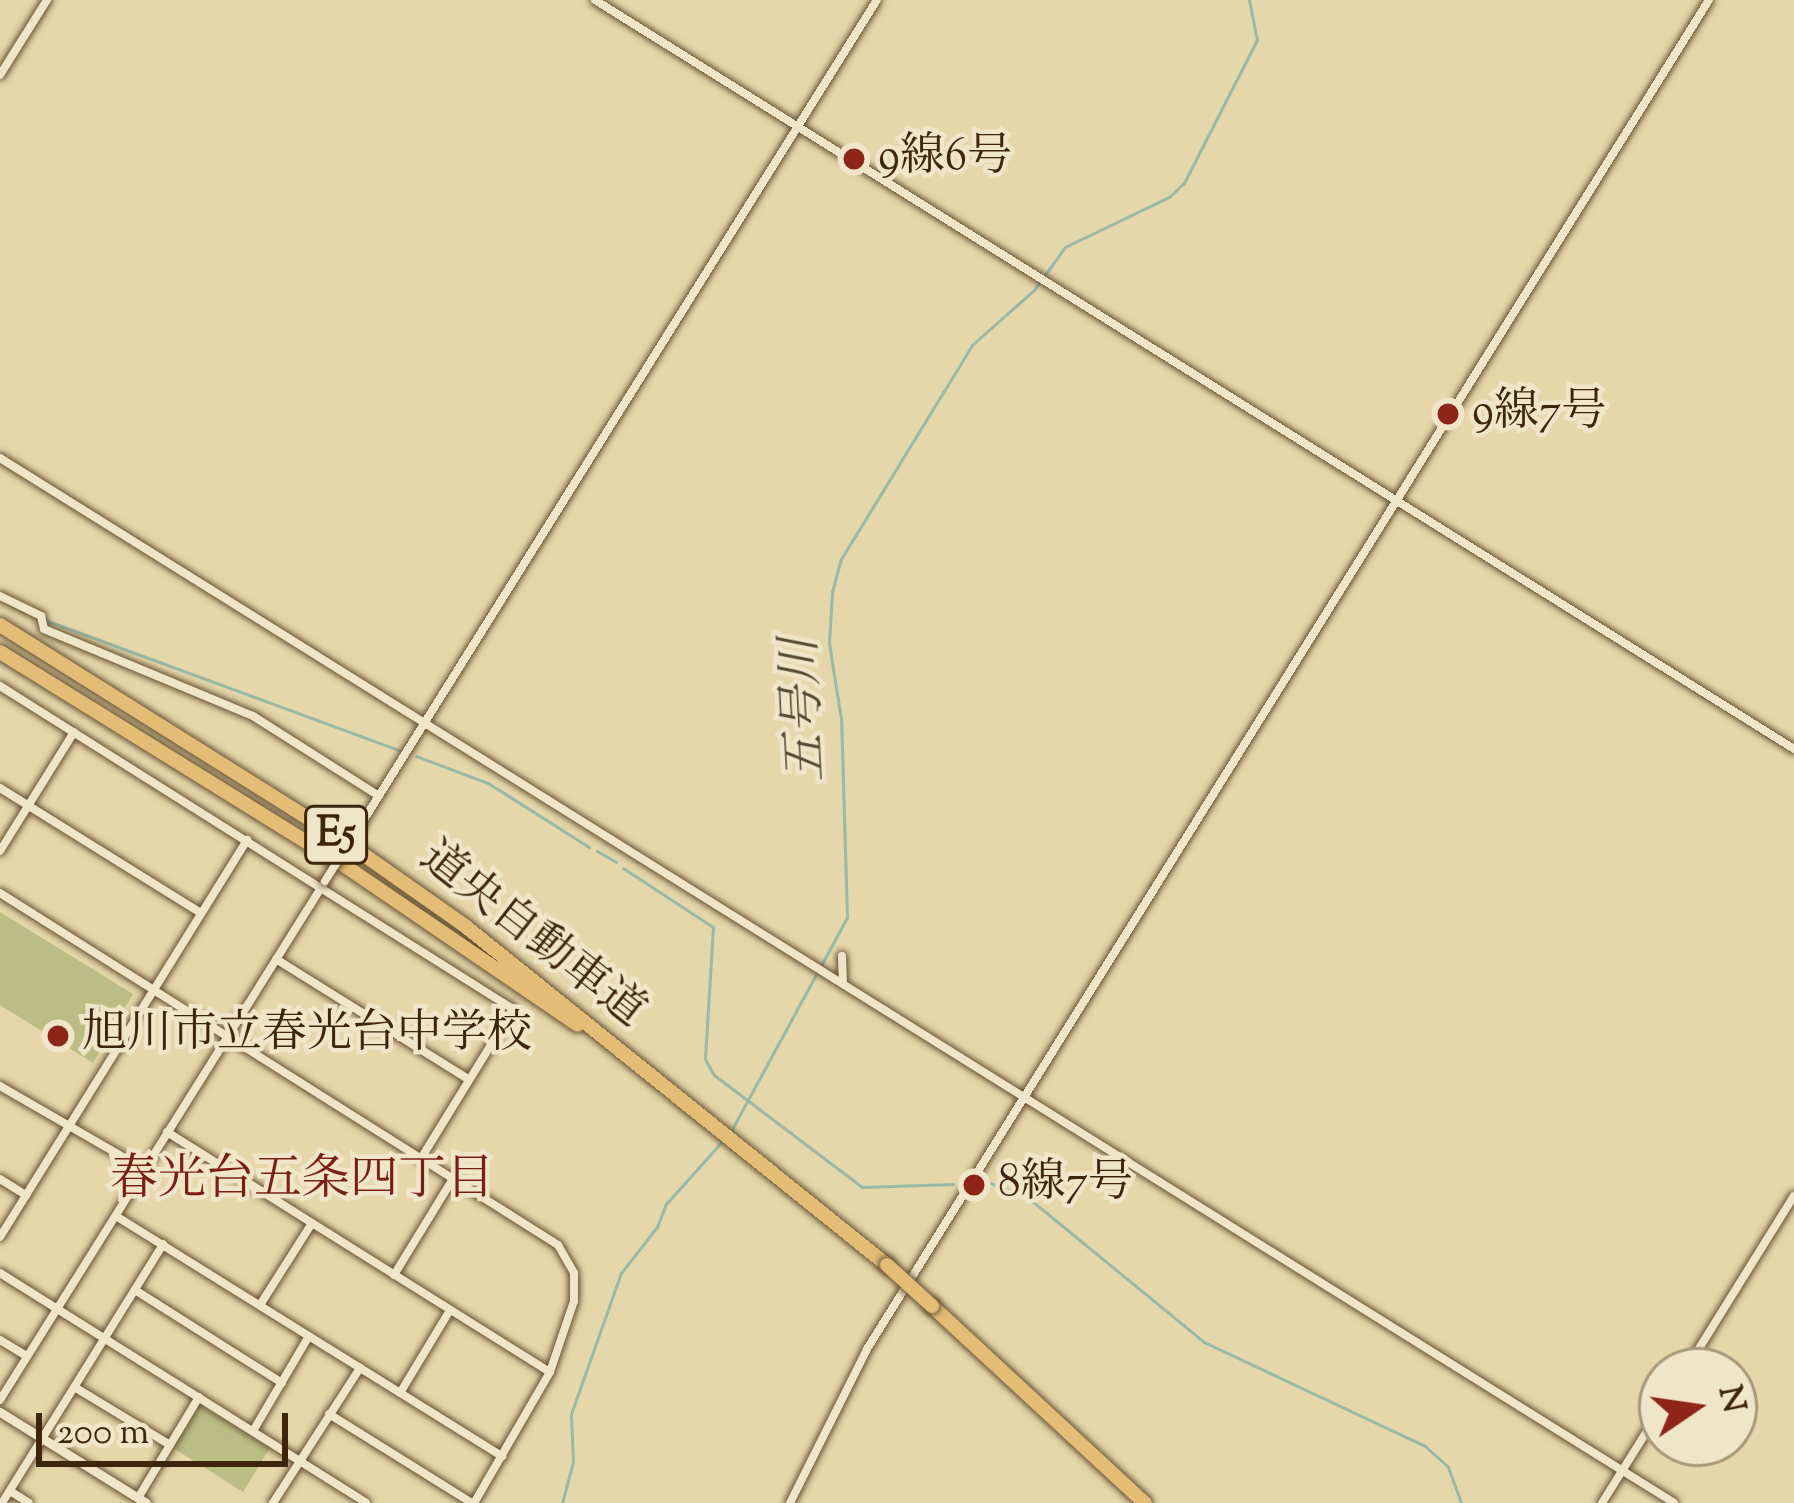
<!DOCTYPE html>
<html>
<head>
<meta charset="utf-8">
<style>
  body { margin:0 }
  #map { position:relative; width:1794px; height:1503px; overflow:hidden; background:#e6d7ab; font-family:"Sorts Mill Goudy","Noto Serif JP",serif }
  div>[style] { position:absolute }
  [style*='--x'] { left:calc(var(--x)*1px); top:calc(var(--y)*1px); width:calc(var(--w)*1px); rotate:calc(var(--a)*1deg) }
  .green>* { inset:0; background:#bbbd85 }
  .stream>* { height:3px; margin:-1.5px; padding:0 1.5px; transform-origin:1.5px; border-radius:1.5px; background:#97baa7 }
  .roads { filter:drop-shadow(0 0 3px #685234) drop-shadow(0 0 3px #685234) }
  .minor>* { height:8px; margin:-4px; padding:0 4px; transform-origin:4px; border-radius:4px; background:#efe5c8 }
  .tertiary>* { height:9px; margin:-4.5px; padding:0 4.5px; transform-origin:4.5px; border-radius:4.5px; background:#efe5c8 }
  .motorway>* { height:14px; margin:-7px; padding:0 7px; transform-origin:7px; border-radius:7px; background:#e3bc76 }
  .bridges { filter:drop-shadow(0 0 3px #685234) drop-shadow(0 0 3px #685234) }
  .minor-bridge>* { height:8px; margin:-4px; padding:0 4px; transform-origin:4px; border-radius:4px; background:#efe5c8 }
  .motorway-bridge>* { height:14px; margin:-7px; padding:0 7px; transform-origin:7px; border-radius:7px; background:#e3bc76 }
  .dots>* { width:33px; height:33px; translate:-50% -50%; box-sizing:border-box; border:6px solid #efe5c8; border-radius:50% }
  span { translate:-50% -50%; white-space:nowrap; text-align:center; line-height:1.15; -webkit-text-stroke:9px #efe5c8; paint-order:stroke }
  .shield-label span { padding:3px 9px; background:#efe5c8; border:3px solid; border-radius:9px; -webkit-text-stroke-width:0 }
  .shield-label { font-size:42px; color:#3e260c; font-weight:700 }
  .poi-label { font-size:45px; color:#3e260c }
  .left { translate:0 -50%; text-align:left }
  .street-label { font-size:45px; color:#3e260c }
  .water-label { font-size:48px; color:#544b33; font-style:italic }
  .neighbourhood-label { font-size:48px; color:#7a1f14 }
  .north { position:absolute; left:1638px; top:1347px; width:120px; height:120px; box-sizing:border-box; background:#efe5c8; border:3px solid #a8997d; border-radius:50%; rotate:77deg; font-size:33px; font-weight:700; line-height:48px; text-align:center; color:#3e260c }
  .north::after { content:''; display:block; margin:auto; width:42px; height:54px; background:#8f2418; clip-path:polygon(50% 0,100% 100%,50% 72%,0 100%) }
  .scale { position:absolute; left:36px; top:1413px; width:252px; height:54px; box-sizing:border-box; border:6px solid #3e260c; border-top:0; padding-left:15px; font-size:36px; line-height:42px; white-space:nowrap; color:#3e260c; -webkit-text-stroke:9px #efe5c8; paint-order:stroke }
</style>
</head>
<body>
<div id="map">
  <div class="green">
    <i style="clip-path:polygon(0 912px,133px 994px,93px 1063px,0 1005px)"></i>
    <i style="clip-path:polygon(200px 1405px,270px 1448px,243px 1492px,173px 1448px)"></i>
  </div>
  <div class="stream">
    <i style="--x:7;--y:603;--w:20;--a:27"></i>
    <i style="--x:45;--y:620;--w:377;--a:20.2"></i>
    <i style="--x:416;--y:756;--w:77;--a:20.6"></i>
    <i style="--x:488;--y:783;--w:120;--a:32.4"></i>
    <i style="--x:597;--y:851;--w:22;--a:30"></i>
    <i style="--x:623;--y:868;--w:108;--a:33.2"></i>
    <i style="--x:713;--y:927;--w:132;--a:93.5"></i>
    <i style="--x:705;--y:1059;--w:18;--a:61"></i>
    <i style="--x:714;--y:1075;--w:186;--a:37.1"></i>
    <i style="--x:862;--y:1187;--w:91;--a:-1.9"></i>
    <i style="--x:731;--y:1131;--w:243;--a:-61.5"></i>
    <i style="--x:847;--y:917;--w:198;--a:-91.7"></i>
    <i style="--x:841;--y:719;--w:77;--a:-99"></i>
    <i style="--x:829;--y:643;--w:51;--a:-86.6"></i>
    <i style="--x:832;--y:592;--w:34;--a:-75"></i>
    <i style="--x:841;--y:559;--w:251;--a:-58.5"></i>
    <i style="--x:972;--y:345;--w:83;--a:-41.6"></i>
    <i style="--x:1034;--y:290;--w:53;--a:-54.2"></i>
    <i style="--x:1065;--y:247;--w:115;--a:-25.7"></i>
    <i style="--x:1169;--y:197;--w:21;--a:-43"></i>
    <i style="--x:1184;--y:183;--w:161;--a:-63"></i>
    <i style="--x:1257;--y:40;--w:41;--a:-101.3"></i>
    <i style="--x:990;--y:1183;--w:40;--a:21"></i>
    <i style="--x:1027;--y:1197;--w:229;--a:39.3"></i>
    <i style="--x:1204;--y:1342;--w:244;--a:25.2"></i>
    <i style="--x:1425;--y:1446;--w:31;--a:42"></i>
    <i style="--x:1448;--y:1467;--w:38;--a:70"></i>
    <i style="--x:562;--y:1503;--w:42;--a:-75"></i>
    <i style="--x:573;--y:1462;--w:48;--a:-92.4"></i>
    <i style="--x:571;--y:1414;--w:150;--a:-70.5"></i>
    <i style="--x:621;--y:1273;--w:58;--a:-52"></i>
    <i style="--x:657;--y:1227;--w:25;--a:-69"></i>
    <i style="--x:666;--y:1204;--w:89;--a:-48.2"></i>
  </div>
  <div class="roads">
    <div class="minor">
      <i style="--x:595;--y:0;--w:1414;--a:31.99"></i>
      <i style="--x:0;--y:75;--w:89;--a:-57.9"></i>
      <i style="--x:0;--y:458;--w:1973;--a:31.97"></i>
      <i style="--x:0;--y:596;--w:46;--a:26"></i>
      <i style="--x:41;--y:616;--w:13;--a:77"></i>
      <i style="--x:44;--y:629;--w:226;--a:22.6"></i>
      <i style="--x:253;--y:716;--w:149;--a:32.4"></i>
      <i style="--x:0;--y:686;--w:606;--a:32.2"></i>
      <i style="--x:513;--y:1009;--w:174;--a:121.6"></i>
      <i style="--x:0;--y:788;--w:237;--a:31.9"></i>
      <i style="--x:360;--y:826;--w:974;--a:-57.96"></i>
      <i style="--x:0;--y:851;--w:140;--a:-58.1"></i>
      <i style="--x:0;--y:893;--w:660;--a:32.24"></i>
      <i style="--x:558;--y:1245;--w:32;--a:60"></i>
      <i style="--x:574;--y:1273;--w:28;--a:90"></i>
      <i style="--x:574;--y:1301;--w:75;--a:108.7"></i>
      <i style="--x:550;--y:1372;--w:151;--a:120.1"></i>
      <i style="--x:842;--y:956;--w:27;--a:88"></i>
      <i style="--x:276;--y:959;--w:226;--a:32"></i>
      <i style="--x:0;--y:1086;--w:166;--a:30"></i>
      <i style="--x:167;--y:1132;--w:452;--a:32.1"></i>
      <i style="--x:0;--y:1179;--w:31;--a:32"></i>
      <i style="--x:116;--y:1216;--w:455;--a:31.9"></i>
      <i style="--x:0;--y:1237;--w:468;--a:-58.1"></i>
      <i style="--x:0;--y:1273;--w:432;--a:32.1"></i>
      <i style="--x:394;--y:1275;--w:115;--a:-58.5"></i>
      <i style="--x:135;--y:1290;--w:174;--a:32.3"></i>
      <i style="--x:260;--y:1305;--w:97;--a:-57.6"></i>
      <i style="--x:0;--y:1340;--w:31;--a:31"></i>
      <i style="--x:1685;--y:1371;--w:206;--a:-58.1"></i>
      <i style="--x:76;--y:1388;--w:110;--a:31.2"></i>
      <i style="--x:400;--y:1393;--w:97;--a:-58.9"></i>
      <i style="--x:0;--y:1400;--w:610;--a:-57.92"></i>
      <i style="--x:329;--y:1414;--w:168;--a:31.9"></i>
      <i style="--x:253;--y:1431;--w:110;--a:-59.5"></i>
      <i style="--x:10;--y:1491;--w:22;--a:32"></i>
      <i style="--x:138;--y:1498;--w:118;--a:-58.9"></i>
      <i style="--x:2;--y:1503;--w:305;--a:-58.1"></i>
      <i style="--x:273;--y:1503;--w:161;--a:-57.2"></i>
      <i style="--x:790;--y:1503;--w:172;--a:-63.4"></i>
      <i style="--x:867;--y:1349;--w:1590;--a:-58.03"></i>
      <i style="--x:1602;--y:1503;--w:113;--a:-58"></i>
    </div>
    <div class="tertiary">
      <i style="--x:0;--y:1412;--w:172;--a:31.9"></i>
    </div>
    <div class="motorway">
      <i style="--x:0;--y:625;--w:401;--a:32.1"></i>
      <i style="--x:340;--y:838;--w:153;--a:35.1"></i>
      <i style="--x:465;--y:926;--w:541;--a:38.78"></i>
      <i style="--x:0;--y:652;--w:410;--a:31.8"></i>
      <i style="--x:348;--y:868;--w:278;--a:34.3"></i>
      <i style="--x:932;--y:1306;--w:290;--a:42.8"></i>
    </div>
  </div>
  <div class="bridges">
    <div class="minor-bridge">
      <i style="--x:325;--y:881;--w:65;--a:-57.5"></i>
    </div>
    <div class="motorway-bridge">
      <i style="--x:887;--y:1265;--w:61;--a:42.3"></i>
    </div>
  </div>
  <div class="dots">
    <i style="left:854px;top:159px;background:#8f2418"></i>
    <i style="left:1448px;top:414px;background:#8f2418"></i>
    <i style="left:58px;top:1036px;background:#8f2418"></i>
    <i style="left:974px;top:1185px;background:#8f2418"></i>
  </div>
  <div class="shield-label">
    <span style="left:336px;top:835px">E5</span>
  </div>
  <div class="poi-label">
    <span class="left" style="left:878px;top:159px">9線6号</span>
    <span class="left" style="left:1472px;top:414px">9線7号</span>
    <span class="left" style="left:82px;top:1036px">旭川市立春光台中学校</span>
    <span class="left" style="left:998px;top:1185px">8線7号</span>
  </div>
  <div class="street-label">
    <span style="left:531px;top:936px;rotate:38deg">道央自動車道</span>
  </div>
  <div class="water-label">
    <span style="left:806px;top:710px;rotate:-93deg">五号川</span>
  </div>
  <div class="neighbourhood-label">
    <span style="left:302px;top:1182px">春光台五条四丁目</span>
  </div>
  <div class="north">N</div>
  <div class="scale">200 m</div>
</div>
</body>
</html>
